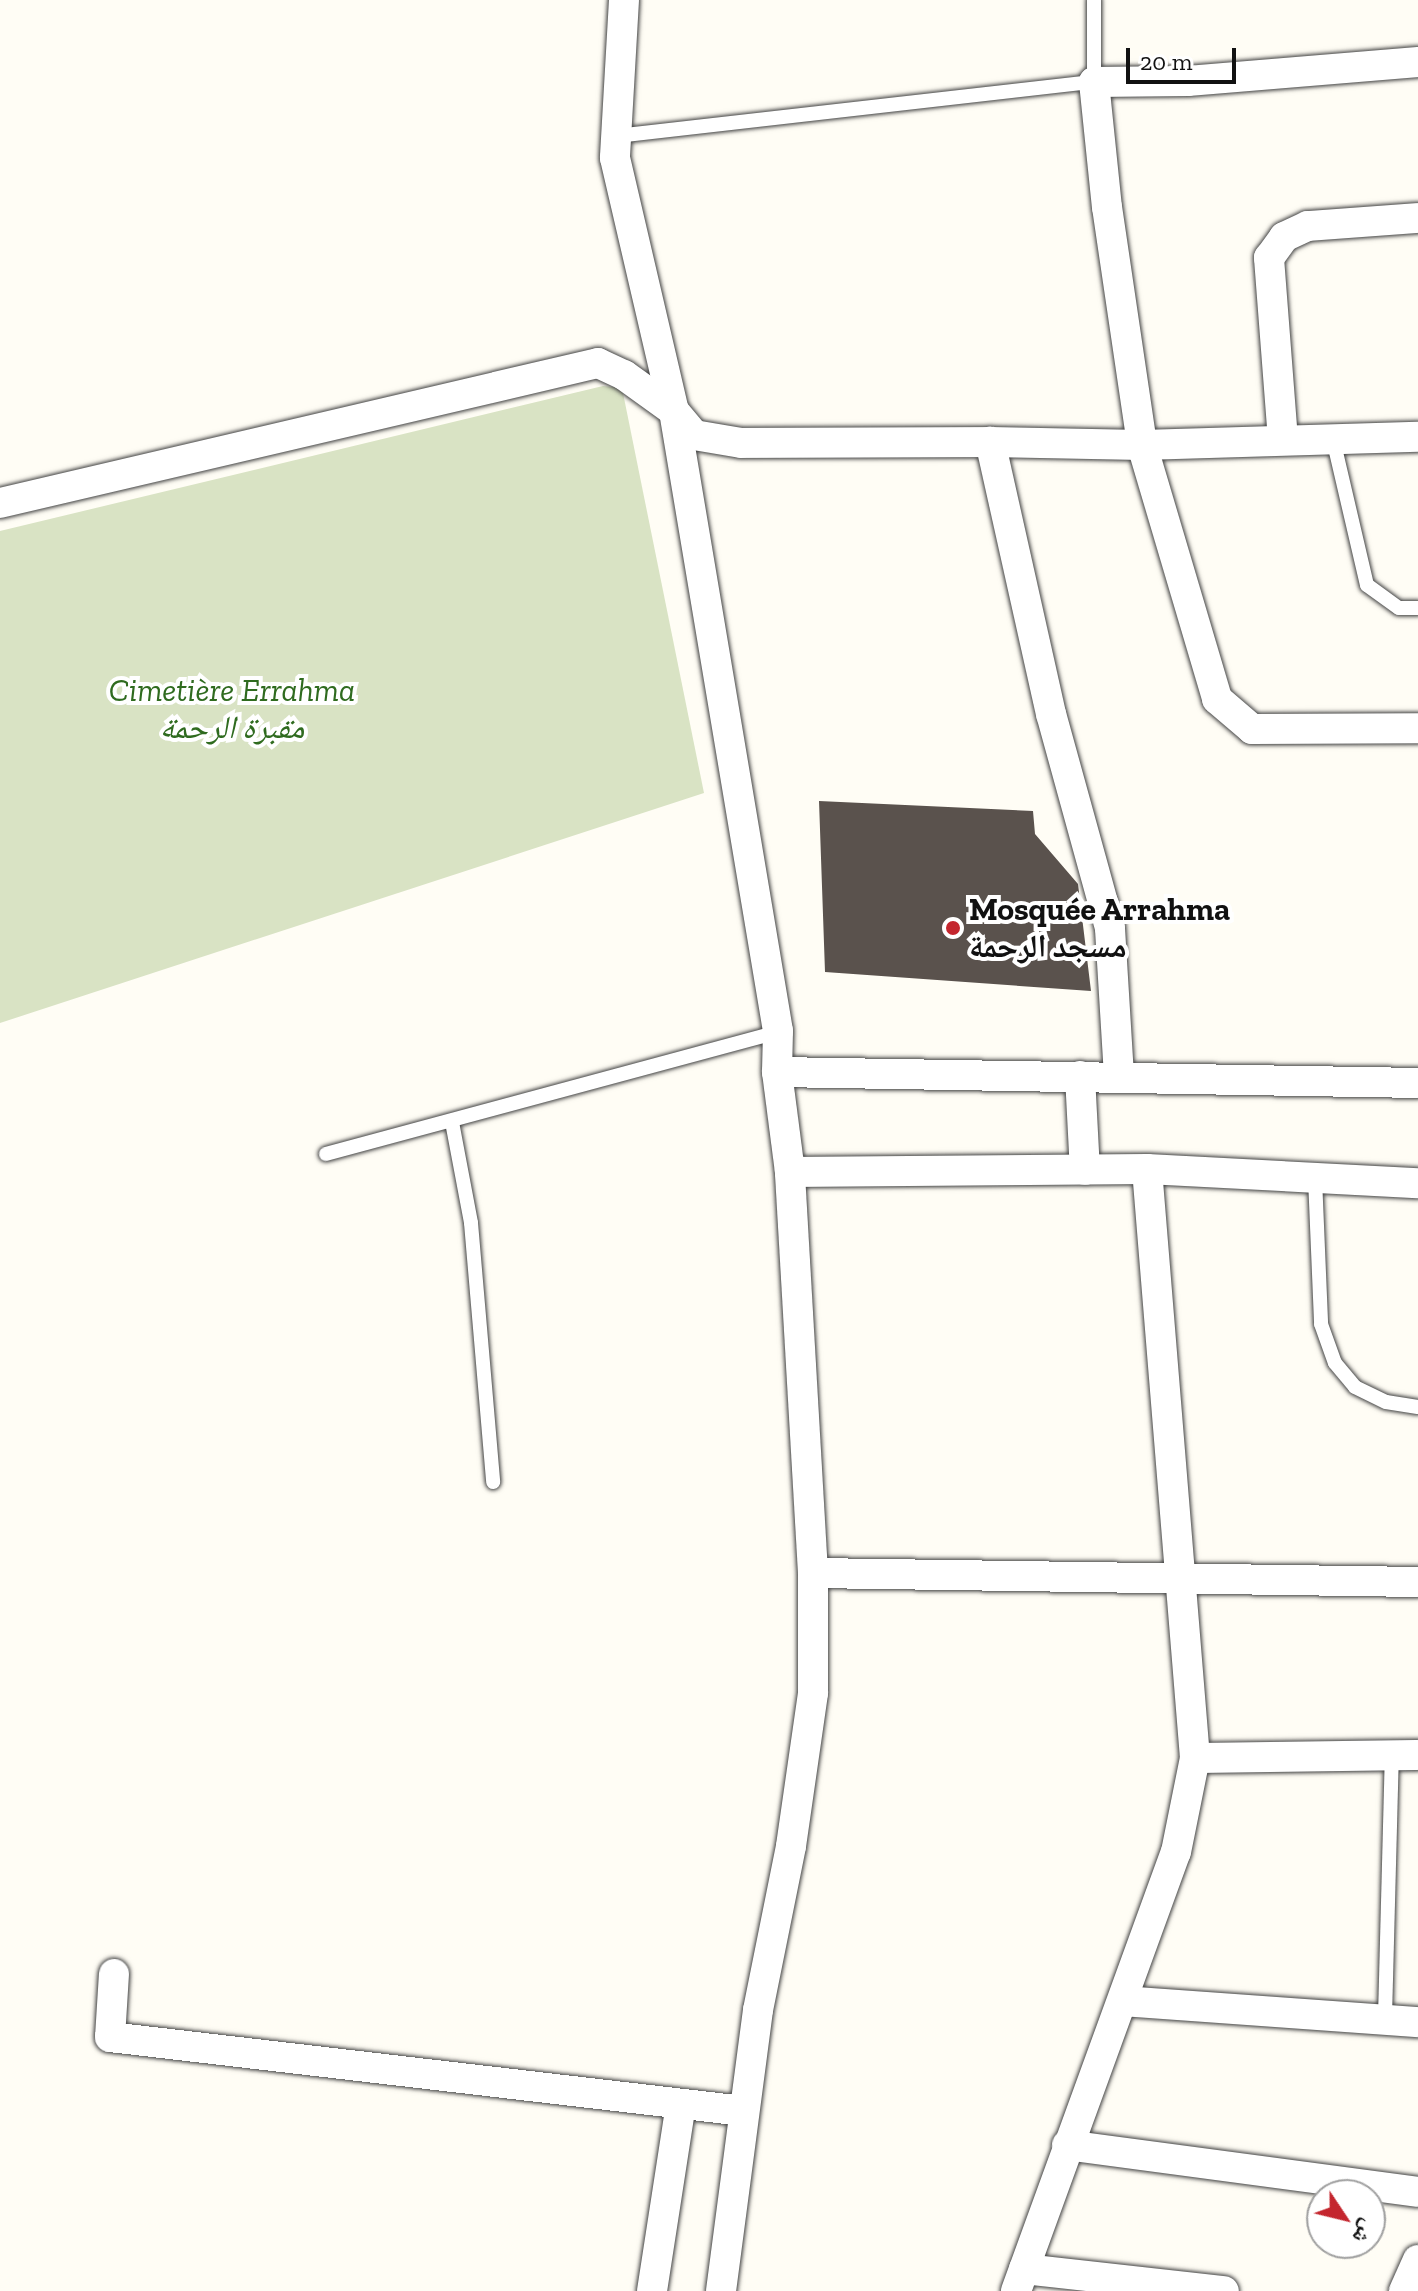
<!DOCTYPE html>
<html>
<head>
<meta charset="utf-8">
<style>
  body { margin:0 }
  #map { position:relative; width:1418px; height:2291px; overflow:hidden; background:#fffdf5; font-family:"Zilla Slab","Noto Naskh Arabic",serif }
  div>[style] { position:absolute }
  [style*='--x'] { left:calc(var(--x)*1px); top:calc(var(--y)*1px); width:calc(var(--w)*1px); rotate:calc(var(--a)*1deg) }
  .cemetery>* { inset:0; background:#d9e3c4 }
  .building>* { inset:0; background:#5a524d }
  .roads { filter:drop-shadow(0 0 2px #444) drop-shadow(0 0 2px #444) }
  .service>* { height:14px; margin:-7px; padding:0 7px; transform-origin:7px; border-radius:7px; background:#fff }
  .minor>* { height:30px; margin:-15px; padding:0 15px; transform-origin:15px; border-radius:15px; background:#fff }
  .dots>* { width:22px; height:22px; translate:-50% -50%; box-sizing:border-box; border:4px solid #fff; border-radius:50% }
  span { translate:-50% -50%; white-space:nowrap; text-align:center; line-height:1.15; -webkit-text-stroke:8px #fff; paint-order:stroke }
  .park-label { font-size:32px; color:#2f6b1f; font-style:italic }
  .poi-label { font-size:32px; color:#111; font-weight:700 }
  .left { translate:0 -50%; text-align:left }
  .north { position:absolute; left:1306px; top:2179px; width:80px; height:80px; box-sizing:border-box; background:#fff; border:2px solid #a0a0a0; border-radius:50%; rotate:125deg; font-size:22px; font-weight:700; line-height:32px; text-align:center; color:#111 }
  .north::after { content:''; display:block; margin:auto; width:28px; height:36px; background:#c4262e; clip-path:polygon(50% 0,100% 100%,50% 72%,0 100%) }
  .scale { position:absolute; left:1126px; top:48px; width:110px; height:36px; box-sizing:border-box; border:4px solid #111; border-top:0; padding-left:10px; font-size:24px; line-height:28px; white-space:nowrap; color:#111; -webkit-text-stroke:6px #fff; paint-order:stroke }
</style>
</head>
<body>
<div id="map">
  <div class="cemetery">
    <i style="clip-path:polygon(603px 386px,622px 388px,704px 793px,0 1023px,0 531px)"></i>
  </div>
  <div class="building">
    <i style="clip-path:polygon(819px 801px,1033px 811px,1035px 834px,1078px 884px,1091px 991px,825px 972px)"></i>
  </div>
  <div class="roads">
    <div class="service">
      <i style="--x:617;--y:136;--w:480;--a:-6.5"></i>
      <i style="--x:1094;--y:82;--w:82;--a:-90"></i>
      <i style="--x:1333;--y:439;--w:150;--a:76.9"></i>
      <i style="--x:1367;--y:585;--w:39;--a:36"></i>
      <i style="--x:1399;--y:608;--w:19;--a:0"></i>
      <i style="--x:452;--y:1122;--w:103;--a:79.3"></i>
      <i style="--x:471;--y:1223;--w:260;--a:85.1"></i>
      <i style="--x:326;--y:1154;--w:468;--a:-15.1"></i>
      <i style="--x:1315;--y:1178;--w:146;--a:87.6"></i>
      <i style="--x:1321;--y:1324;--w:41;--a:70.3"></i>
      <i style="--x:1335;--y:1363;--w:31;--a:50"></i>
      <i style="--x:1355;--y:1387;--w:34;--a:26"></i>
      <i style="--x:1386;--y:1402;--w:32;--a:9"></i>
      <i style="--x:1385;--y:2017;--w:263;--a:-88.5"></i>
    </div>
    <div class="minor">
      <i style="--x:624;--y:0;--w:158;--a:93.3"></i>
      <i style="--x:615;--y:158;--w:260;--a:76.9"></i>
      <i style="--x:674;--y:411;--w:629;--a:80.48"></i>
      <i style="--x:778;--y:1031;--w:41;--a:91.4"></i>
      <i style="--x:777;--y:1072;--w:101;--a:82.6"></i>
      <i style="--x:1418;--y:62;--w:231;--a:175.3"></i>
      <i style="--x:1188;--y:81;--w:94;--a:179.4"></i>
      <i style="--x:1094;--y:82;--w:126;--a:84.1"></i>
      <i style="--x:1107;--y:207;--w:241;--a:81.6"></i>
      <i style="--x:1142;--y:445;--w:265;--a:73.5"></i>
      <i style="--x:1217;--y:699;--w:46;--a:40.6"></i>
      <i style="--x:1252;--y:729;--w:166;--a:-0.3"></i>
      <i style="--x:1283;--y:440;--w:183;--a:-94.4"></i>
      <i style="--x:1269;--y:258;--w:26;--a:-54"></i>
      <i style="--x:1284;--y:237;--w:26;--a:-25"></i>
      <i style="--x:1308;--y:226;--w:110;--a:-4.2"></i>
      <i style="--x:0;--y:503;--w:614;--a:-13.18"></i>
      <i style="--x:598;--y:363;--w:29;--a:25"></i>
      <i style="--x:624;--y:375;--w:62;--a:35.8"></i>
      <i style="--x:674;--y:411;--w:31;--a:50"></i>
      <i style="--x:694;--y:435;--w:48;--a:9.7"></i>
      <i style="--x:741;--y:443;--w:249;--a:-0.2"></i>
      <i style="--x:777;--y:1072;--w:641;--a:0.98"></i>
      <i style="--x:1080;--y:1076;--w:94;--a:87"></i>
      <i style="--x:1119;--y:1076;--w:148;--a:-93.5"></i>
      <i style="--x:1110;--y:928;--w:222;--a:-105.4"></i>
      <i style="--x:1051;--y:714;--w:279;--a:-102.6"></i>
      <i style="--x:990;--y:442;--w:152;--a:1.1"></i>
      <i style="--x:1142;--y:445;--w:276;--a:-1.7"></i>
      <i style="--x:813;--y:1573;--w:605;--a:0.85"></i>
      <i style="--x:1195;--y:1758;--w:223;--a:-0.8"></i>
      <i style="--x:114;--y:1974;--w:63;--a:93.6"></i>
      <i style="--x:110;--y:2037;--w:638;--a:6.66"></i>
      <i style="--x:1123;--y:2001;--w:296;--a:4.1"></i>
      <i style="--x:1067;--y:2145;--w:354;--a:7.6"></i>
      <i style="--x:1024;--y:2269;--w:201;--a:6.3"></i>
      <i style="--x:652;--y:2291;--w:189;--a:-81.2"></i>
      <i style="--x:721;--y:2291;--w:283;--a:-82.5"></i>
      <i style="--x:758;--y:2010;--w:167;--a:-78.6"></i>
      <i style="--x:791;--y:1846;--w:155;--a:-81.8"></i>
      <i style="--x:813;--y:1693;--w:120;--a:-90"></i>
      <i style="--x:813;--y:1573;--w:402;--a:-93.3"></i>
      <i style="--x:790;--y:1172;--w:357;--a:-0.5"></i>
      <i style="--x:1147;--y:1169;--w:271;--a:3"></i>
      <i style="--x:1016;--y:2291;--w:467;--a:-70"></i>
      <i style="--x:1176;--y:1852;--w:96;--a:-78.6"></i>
      <i style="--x:1195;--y:1758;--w:591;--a:-94.66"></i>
      <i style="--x:1404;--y:2291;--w:34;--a:-66"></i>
    </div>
  </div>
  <div class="dots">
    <i style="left:953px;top:928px;background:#c4262e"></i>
  </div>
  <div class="park-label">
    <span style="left:232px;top:709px">Cimetière Errahma<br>مقبرة الرحمة</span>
  </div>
  <div class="poi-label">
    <span class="left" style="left:969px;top:928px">Mosquée Arrahma<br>مسجد الرحمة</span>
  </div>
  <div class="north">ش</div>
  <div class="scale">20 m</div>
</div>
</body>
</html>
